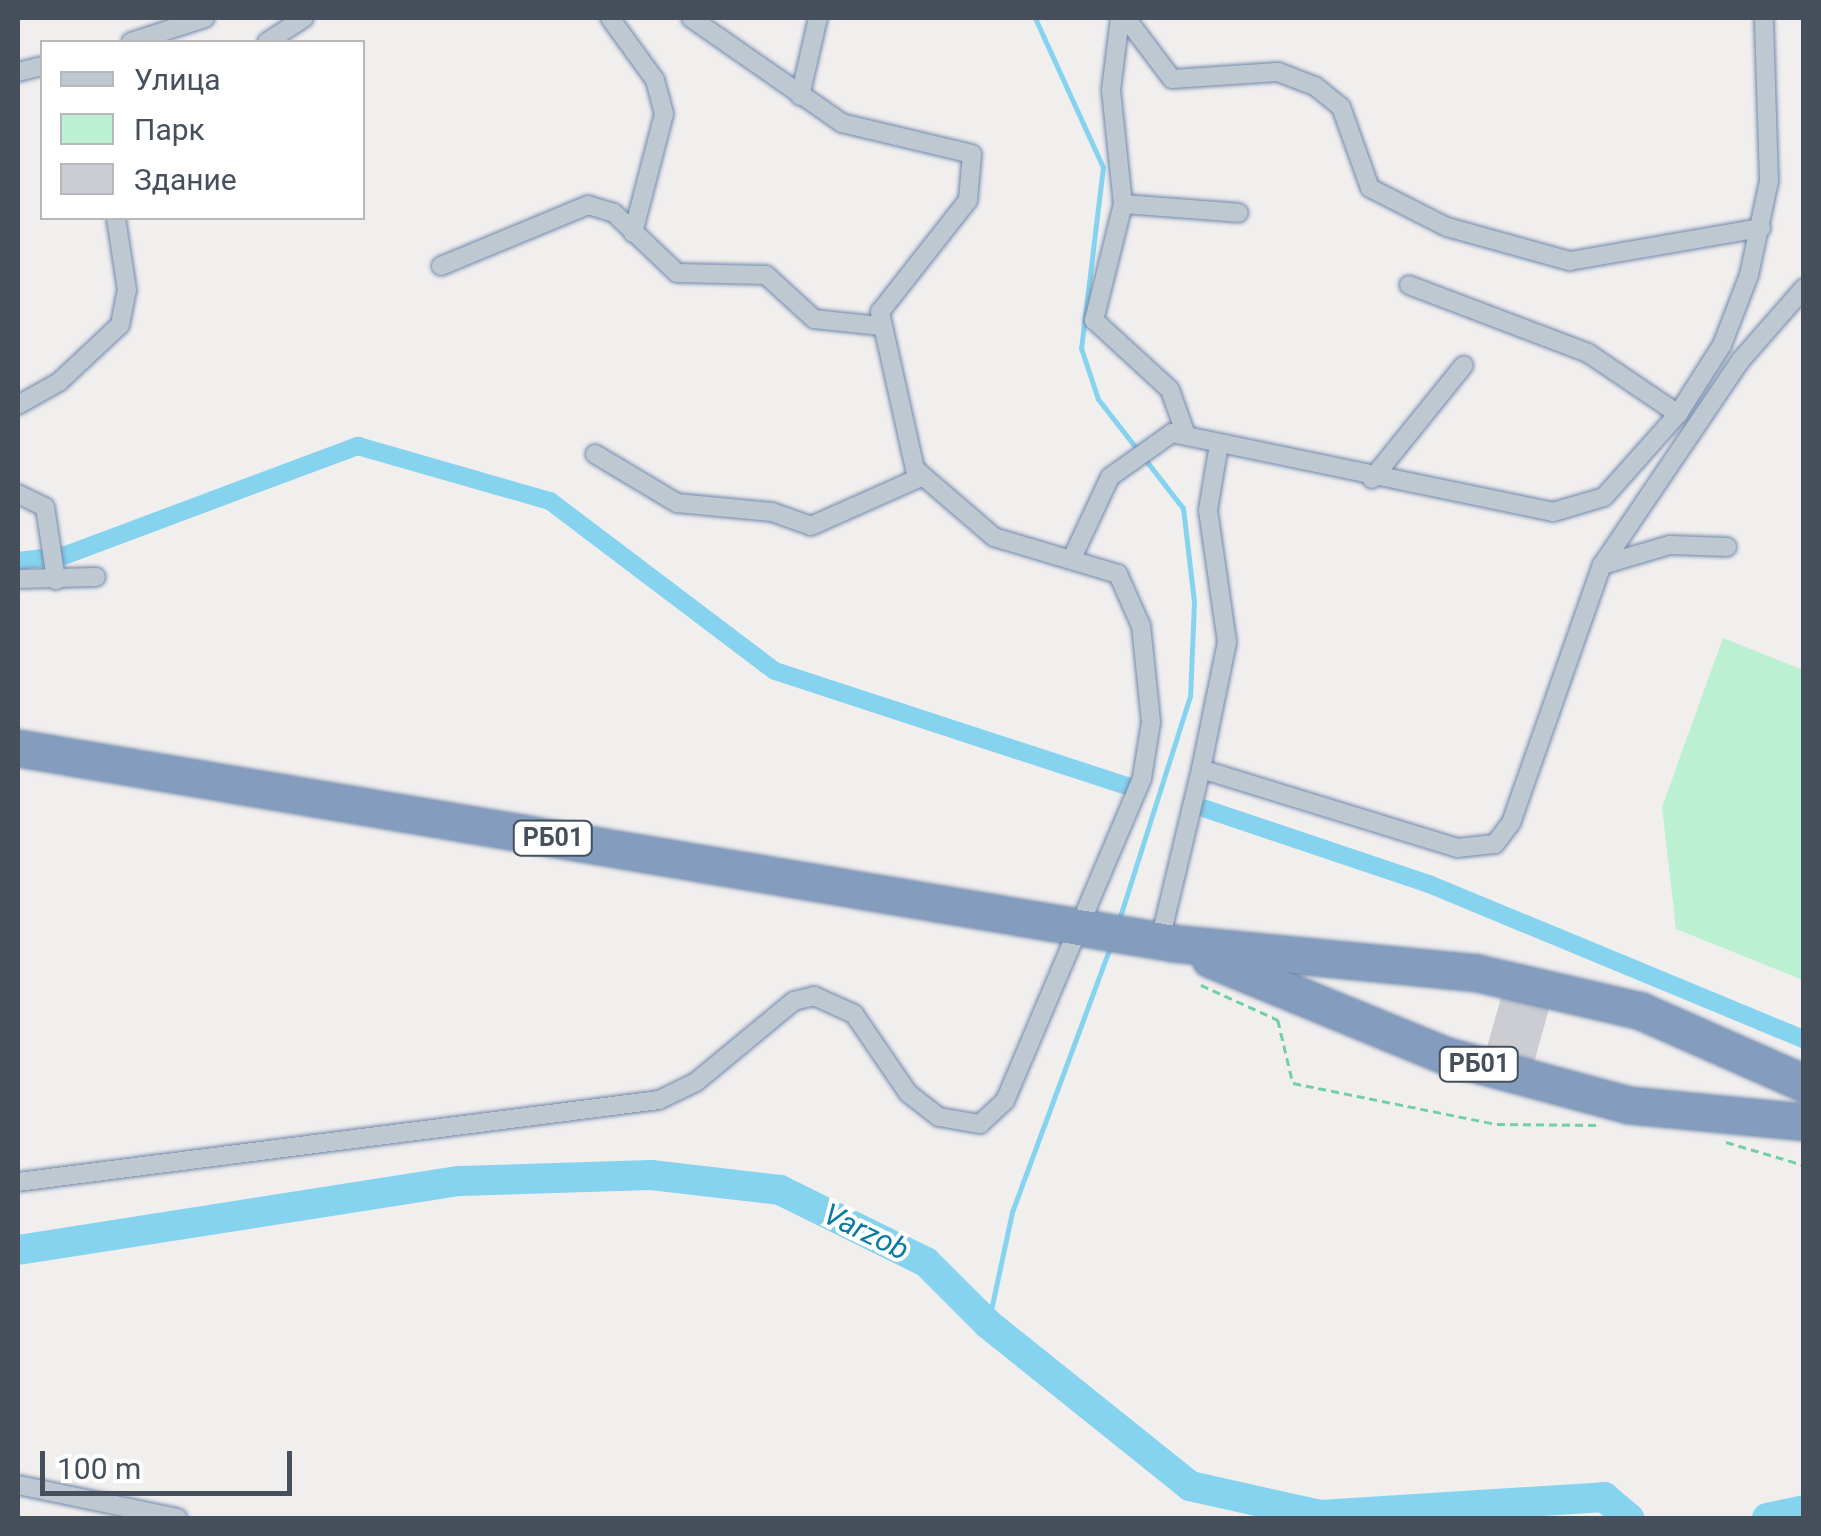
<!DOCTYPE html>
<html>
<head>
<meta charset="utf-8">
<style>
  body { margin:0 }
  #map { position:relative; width:1821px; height:1536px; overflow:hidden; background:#f1eeee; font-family:Roboto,sans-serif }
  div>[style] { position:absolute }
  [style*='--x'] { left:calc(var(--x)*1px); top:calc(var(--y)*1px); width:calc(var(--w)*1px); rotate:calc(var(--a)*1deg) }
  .green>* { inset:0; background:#bbf0d3 }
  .stream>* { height:5px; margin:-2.5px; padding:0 2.5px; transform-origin:2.5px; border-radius:2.5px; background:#86d3ef }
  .canal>* { height:18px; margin:-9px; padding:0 9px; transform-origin:9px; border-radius:9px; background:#86d3ef }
  .river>* { height:30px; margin:-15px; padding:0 15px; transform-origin:15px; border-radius:15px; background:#86d3ef }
  .building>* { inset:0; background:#cbcdd3 }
  .path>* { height:2.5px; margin-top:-1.25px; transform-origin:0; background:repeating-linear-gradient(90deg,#72cfa7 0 8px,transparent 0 13px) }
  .roads { filter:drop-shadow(0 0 2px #6f88ab) drop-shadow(0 0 2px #6f88ab) }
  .street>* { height:18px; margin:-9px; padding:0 9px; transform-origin:9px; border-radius:9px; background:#bec8d1 }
  .highway>* { height:35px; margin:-17.5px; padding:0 17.5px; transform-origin:17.5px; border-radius:17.5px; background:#849dbf }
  span { translate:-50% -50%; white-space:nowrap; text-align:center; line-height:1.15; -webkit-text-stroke:8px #fff; paint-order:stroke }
  .shield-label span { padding:2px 8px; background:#fff; border:2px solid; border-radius:8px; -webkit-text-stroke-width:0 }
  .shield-label { font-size:25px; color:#46505c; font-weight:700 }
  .water-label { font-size:30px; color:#087ba5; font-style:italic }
  .frame { position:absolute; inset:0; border:20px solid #46505c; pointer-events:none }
  .legend { position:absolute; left:40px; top:40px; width:325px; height:180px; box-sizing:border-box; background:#fff; border:2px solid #b5b9be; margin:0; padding:12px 18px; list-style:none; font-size:30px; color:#46505c }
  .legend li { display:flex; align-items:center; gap:20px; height:50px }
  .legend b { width:50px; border:2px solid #b5b9be }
  .scale { position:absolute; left:40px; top:1451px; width:252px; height:45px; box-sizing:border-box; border:5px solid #46505c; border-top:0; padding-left:12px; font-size:30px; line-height:35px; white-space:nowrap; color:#46505c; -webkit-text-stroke:8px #fff; paint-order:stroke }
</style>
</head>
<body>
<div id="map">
  <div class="green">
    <i style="clip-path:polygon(1723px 638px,1803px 670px,1803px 980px,1676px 929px,1662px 807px)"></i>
  </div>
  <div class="stream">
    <i style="--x:1035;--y:18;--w:164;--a:65.5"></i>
    <i style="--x:1103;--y:167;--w:182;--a:96.9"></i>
    <i style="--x:1081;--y:348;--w:54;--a:71.6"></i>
    <i style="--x:1098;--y:399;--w:138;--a:52.1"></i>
    <i style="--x:1183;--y:508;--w:95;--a:83.3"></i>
    <i style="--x:1194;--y:602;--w:94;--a:92.4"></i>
    <i style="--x:1190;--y:696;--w:235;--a:107.6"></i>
    <i style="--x:988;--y:1324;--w:115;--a:-77.9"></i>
    <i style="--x:1012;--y:1212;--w:286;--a:-69.7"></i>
  </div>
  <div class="canal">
    <i style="--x:18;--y:561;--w:48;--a:-7.1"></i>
    <i style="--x:66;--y:555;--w:312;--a:-20.5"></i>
    <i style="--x:358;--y:446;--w:200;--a:16"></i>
    <i style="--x:550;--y:501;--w:282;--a:37.1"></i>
    <i style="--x:775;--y:671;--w:379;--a:18.1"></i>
    <i style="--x:1206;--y:809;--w:235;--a:18.6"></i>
    <i style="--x:1429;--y:884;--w:406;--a:22.5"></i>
  </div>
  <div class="river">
    <i style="--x:18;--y:1250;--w:448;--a:-8.9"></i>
    <i style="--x:461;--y:1181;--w:190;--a:-1.8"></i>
    <i style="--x:651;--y:1175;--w:130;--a:6.6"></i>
    <i style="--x:780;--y:1190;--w:163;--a:26.3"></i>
    <i style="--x:926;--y:1262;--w:88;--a:45"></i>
    <i style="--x:988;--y:1324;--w:259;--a:38.7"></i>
    <i style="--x:1190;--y:1486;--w:133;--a:12.6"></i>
    <i style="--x:1320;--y:1515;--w:285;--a:-3.6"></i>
    <i style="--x:1604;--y:1497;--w:33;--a:40"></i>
    <i style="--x:1767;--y:1518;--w:38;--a:-12"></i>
  </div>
  <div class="building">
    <i style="clip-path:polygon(1511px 963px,1558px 976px,1529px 1081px,1481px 1068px)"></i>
  </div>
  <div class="path">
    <i style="--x:1201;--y:985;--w:85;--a:24.4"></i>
    <i style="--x:1278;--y:1020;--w:65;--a:76.6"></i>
    <i style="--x:1293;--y:1083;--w:208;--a:11.4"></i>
    <i style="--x:1497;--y:1124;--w:103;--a:0.6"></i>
    <i style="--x:1726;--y:1142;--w:81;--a:16.4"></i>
  </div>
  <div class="roads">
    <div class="street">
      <i style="--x:610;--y:18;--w:77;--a:54"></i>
      <i style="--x:655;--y:80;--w:35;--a:75"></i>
      <i style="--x:664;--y:114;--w:123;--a:104.6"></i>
      <i style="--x:1120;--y:18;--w:73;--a:97.1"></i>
      <i style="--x:1111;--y:90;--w:115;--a:84"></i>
      <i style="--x:1123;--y:204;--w:120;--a:104"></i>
      <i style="--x:1094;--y:320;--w:103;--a:42.6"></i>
      <i style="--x:1170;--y:390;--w:48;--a:70.4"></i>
      <i style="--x:1126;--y:18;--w:76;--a:53"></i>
      <i style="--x:1172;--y:79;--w:106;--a:-3.8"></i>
      <i style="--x:1278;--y:72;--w:40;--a:21"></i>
      <i style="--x:1315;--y:86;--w:33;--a:39"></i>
      <i style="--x:1341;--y:107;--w:86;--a:70.3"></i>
      <i style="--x:1370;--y:188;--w:86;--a:26.9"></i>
      <i style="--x:1447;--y:227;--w:128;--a:15.5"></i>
      <i style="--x:1570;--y:261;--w:194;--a:-9.8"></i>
      <i style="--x:131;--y:42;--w:78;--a:-18"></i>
      <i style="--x:267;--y:42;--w:44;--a:-33"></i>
      <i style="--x:18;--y:72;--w:25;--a:-14"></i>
      <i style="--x:800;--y:96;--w:80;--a:-77"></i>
      <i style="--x:1123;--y:204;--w:116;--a:4.4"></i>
      <i style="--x:441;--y:266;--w:159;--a:-22.5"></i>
      <i style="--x:588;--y:205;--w:27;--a:17"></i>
      <i style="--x:614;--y:213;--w:87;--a:43.6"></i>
      <i style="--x:677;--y:273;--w:89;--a:1.3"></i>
      <i style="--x:766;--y:275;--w:65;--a:42.5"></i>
      <i style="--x:814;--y:319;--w:65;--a:6.1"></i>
      <i style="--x:1409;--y:285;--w:191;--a:20.8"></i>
      <i style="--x:1588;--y:353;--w:109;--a:34.1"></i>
      <i style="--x:18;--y:405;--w:47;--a:-29.3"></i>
      <i style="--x:59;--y:382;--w:83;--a:-43.1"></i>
      <i style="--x:120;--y:325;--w:36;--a:-79"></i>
      <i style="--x:127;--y:290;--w:73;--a:-98.7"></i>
      <i style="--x:595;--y:454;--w:96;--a:30.9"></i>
      <i style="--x:677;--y:503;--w:95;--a:5.4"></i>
      <i style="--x:772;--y:512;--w:41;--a:19.7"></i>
      <i style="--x:811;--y:526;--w:118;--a:-24"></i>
      <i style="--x:1372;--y:479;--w:146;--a:-51.1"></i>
      <i style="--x:18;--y:494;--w:30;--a:26"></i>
      <i style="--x:45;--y:507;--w:74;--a:81.4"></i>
      <i style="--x:1073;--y:556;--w:87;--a:-64.9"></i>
      <i style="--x:1110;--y:477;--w:76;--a:-35.4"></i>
      <i style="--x:1172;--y:433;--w:389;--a:11.7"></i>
      <i style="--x:1553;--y:512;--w:53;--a:-16.4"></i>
      <i style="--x:1604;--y:497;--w:111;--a:-48.3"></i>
      <i style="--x:1678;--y:414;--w:82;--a:-57.5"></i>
      <i style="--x:1722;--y:345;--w:75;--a:-68.9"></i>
      <i style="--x:1749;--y:275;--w:96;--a:-78"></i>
      <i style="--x:1769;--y:181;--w:163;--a:-91.8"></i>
      <i style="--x:1602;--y:565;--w:71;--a:-16.4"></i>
      <i style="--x:1670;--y:545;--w:57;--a:2"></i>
      <i style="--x:18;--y:579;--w:78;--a:-1.5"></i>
      <i style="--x:1201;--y:769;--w:130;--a:-78.4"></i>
      <i style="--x:1227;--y:642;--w:133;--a:-98.2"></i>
      <i style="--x:1208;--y:510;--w:67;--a:-80.5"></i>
      <i style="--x:1160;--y:940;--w:176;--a:-76.5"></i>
      <i style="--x:1201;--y:769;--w:268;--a:17.1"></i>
      <i style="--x:1457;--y:848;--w:38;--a:-6"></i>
      <i style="--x:1495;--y:844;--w:26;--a:-53"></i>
      <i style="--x:1511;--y:823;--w:274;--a:-70.6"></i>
      <i style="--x:1602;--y:565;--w:248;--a:-55.9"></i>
      <i style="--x:1741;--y:360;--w:96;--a:-48.8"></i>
      <i style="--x:18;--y:1182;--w:646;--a:-7.29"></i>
      <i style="--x:659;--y:1100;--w:41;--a:-25.9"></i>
      <i style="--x:696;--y:1082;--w:127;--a:-39.6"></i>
      <i style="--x:794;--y:1001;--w:21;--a:-14"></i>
      <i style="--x:814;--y:996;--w:44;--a:24.2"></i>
      <i style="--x:854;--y:1014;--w:96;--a:55.6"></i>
      <i style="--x:908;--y:1093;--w:39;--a:38"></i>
      <i style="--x:939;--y:1117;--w:42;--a:9.7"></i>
      <i style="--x:980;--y:1124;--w:34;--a:-43"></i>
      <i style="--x:1005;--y:1101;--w:351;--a:-67"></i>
      <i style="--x:1142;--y:778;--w:57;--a:-80.9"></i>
      <i style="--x:1151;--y:722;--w:97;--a:-95.9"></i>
      <i style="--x:1141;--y:626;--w:57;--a:-113.9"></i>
      <i style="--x:1118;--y:574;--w:129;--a:-163.4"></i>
      <i style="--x:994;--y:537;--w:104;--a:-139.3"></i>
      <i style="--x:915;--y:469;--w:161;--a:-102.6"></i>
      <i style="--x:880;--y:312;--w:142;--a:-51.8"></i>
      <i style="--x:968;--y:200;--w:46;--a:-85"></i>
      <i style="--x:972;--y:154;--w:134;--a:-166.6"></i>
      <i style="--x:842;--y:123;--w:184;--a:-145.2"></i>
      <i style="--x:18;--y:1485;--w:163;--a:11.7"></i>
    </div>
    <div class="highway">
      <i style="--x:18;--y:748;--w:1171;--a:9.58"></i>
      <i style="--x:1173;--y:943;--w:305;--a:5.6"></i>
      <i style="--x:1477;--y:973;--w:168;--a:13"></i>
      <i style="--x:1641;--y:1011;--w:178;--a:23.8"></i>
      <i style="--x:1210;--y:959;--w:256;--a:22.3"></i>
      <i style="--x:1447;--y:1056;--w:188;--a:15.1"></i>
      <i style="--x:1629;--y:1105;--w:176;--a:5.5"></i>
    </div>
  </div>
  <div class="shield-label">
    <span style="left:553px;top:838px">РБ01</span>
    <span style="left:1479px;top:1064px">РБ01</span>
  </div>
  <div class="water-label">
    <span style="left:866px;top:1232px;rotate:26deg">Varzob</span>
  </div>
  <div class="frame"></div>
  <ul class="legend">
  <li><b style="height:12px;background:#bec8d1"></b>Улица</li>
  <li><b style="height:28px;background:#bbf0d3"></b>Парк</li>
  <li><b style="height:28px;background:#cbcdd3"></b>Здание</li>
  </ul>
  <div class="scale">100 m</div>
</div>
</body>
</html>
